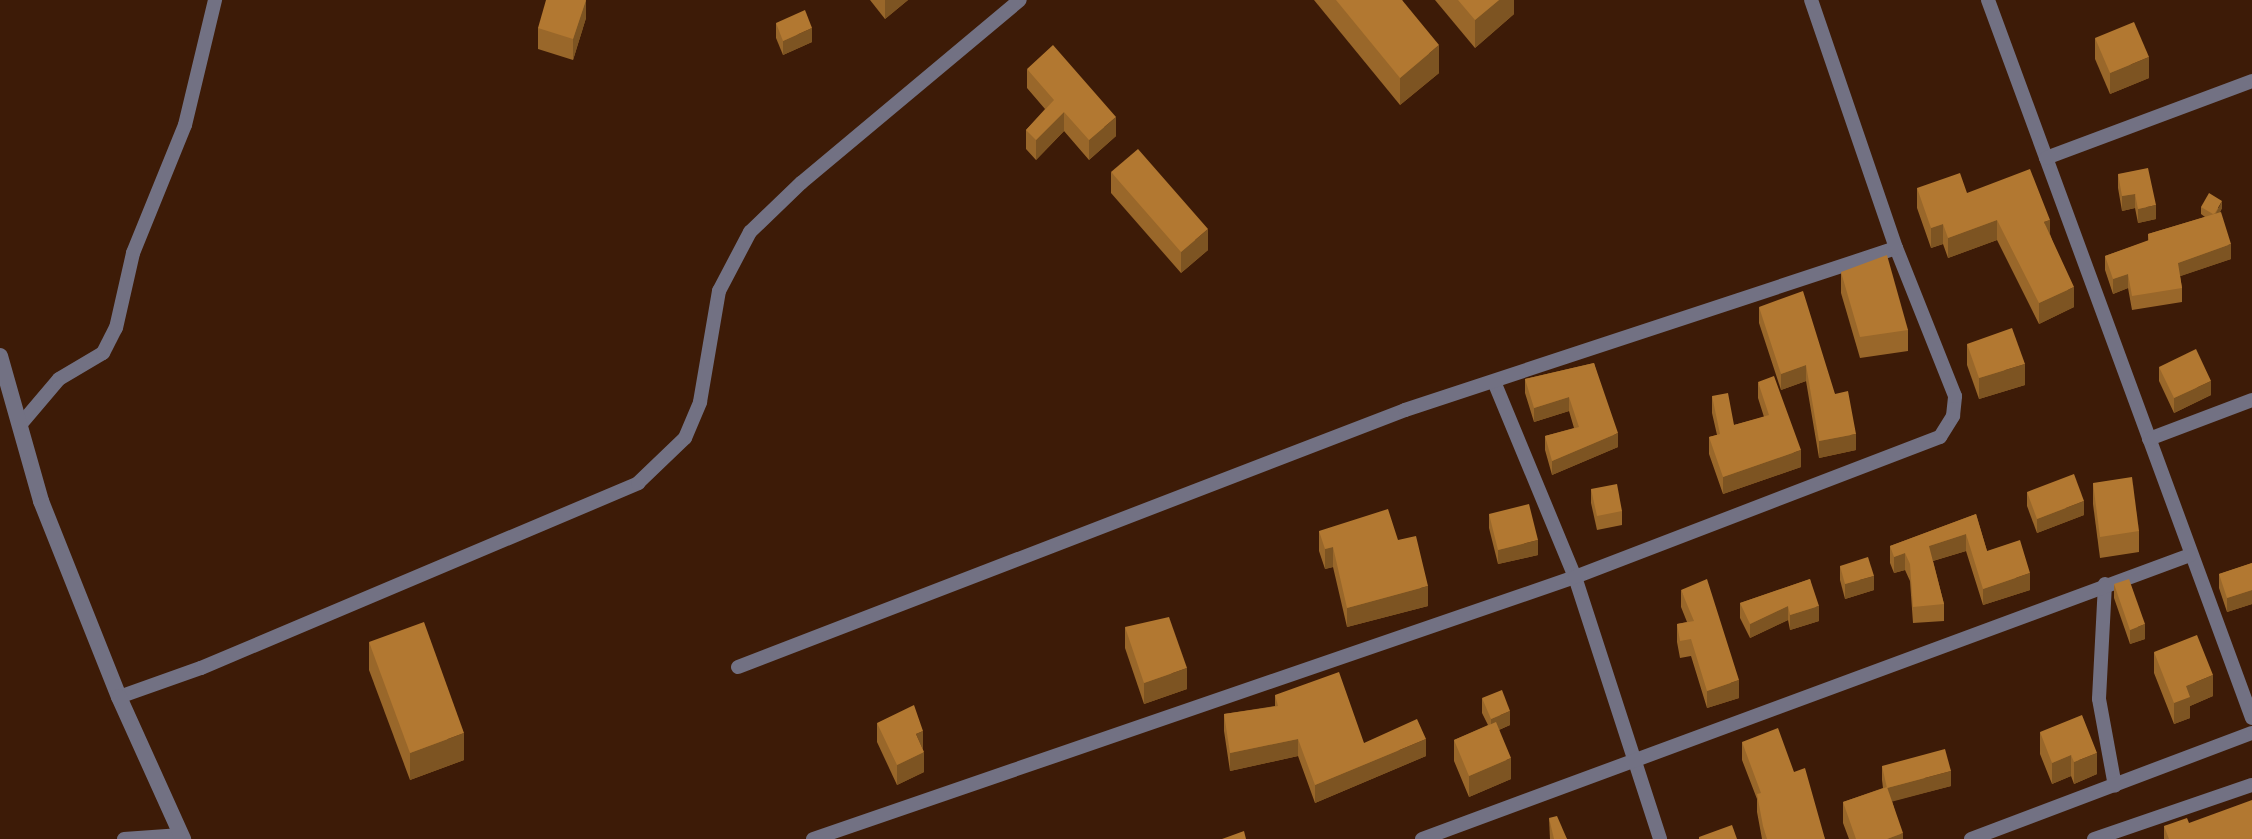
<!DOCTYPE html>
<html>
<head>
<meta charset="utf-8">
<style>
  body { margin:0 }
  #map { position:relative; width:2252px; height:839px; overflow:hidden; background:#3d1b07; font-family:"Zilla Slab",serif }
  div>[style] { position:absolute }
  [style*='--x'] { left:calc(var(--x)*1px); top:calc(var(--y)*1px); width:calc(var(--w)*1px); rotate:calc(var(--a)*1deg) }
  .minor>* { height:14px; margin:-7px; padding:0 7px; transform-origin:7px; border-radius:7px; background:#727183 }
  .tertiary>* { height:16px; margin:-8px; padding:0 8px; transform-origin:8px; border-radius:8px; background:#727183 }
  .wall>* { inset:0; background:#99672a }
  .shaded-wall>* { inset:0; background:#7d5422 }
  .building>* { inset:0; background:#b27831 }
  span { translate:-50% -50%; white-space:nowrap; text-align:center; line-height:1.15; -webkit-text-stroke:7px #321100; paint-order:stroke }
</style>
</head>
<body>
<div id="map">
  <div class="minor">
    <i style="--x:1988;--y:0;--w:765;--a:69.81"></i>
    <i style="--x:2046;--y:158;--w:220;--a:-20.5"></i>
    <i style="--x:1495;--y:384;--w:209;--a:67.5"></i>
    <i style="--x:1575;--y:577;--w:275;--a:72"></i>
    <i style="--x:20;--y:425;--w:60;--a:-49.7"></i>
    <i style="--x:59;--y:379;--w:51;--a:-30.6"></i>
    <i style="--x:103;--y:353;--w:28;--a:-63"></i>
    <i style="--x:116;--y:328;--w:77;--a:-77.2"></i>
    <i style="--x:133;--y:253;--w:138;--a:-67.9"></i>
    <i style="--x:185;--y:125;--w:129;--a:-76.5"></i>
    <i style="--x:2149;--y:439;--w:110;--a:-20.7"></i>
    <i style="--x:2105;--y:584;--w:115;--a:93"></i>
    <i style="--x:2099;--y:699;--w:88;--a:79.6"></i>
    <i style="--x:738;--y:667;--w:715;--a:-21.07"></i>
    <i style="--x:1405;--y:410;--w:517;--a:-18.26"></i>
    <i style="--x:119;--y:697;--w:87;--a:-19.5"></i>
    <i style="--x:201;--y:668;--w:475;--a:-22.9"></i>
    <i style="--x:638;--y:483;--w:65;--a:-43.8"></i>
    <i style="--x:685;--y:438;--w:39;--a:-67"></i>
    <i style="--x:700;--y:402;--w:113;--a:-80.3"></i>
    <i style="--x:719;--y:291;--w:67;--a:-62.3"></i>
    <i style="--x:750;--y:232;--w:71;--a:-43.9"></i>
    <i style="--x:801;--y:183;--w:285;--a:-39.9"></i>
    <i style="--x:124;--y:839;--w:57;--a:-4"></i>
    <i style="--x:813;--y:839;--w:806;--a:-18.97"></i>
    <i style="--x:1575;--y:577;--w:391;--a:-21"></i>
    <i style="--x:1940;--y:437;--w:25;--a:-58"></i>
    <i style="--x:1953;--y:416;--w:20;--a:-84"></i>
    <i style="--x:1955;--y:396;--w:159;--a:-111.7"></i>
    <i style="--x:1896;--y:248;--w:262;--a:-108.9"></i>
    <i style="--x:1422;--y:839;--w:819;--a:-20.29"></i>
    <i style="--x:1971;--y:839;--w:300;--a:-20.7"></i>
    <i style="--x:2094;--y:839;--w:167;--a:-18.9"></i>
  </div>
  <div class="tertiary">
    <i style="--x:0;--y:356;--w:151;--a:74.2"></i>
    <i style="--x:41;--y:501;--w:211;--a:68.3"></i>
    <i style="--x:119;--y:697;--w:156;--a:65.7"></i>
  </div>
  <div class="wall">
    <i style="clip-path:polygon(586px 0,586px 18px,573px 60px,538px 49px,538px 28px)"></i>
    <i style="clip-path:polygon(870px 0,908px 0,885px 19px)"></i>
    <i style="clip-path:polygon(1314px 0,1402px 0,1439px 73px,1400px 105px)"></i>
    <i style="clip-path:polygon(1435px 0,1514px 0,1514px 14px,1475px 48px)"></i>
    <i style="clip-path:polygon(776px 23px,812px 42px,783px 55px,776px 38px)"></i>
    <i style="clip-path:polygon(2095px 38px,2149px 78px,2110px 94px,2095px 59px)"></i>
    <i style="clip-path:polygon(1027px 69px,1116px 136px,1089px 160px,1064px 131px,1036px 160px,1026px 149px,1026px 130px,1045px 109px,1027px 88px)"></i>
    <i style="clip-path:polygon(1111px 172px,1208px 250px,1181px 273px,1111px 193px)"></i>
    <i style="clip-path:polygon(2118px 174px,2156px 219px,2138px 223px,2135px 208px,2122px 211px,2118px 188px)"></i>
    <i style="clip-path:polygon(1917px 188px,1967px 193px,2050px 234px,2074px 307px,2039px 324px,1997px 240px,1948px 258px,1943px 244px,1931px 248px,1917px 208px)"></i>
    <i style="clip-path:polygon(2201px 207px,2222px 208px,2220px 212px,2231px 259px,2180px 276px,2182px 288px,2182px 302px,2132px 310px,2128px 288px,2113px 294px,2105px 270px,2105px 256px,2148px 241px,2148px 234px,2205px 217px,2201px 214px)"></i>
    <i style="clip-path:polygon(1841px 272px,1908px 330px,1908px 351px,1860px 358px,1841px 293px)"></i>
    <i style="clip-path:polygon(1759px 307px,1835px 394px,1856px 450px,1819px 458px,1806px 381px,1781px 390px,1759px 323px)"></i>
    <i style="clip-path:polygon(1967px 344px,2025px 385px,1979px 399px,1967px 365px)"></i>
    <i style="clip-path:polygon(1594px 363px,1618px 447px,1552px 475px,1545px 450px,1545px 436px,1574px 428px,1569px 411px,1534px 422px,1525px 393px,1525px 379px)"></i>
    <i style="clip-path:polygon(2159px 367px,2211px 395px,2174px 413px,2159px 381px)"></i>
    <i style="clip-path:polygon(1758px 382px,1801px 467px,1723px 494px,1709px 454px,1709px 437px,1717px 435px,1712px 413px,1712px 396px,1734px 425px,1764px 417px,1758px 398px)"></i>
    <i style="clip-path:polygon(2093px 483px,2139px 531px,2139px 552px,2100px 558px,2093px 504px)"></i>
    <i style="clip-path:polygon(1591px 489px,1622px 511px,1622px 525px,1597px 530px,1591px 503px)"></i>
    <i style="clip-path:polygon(2027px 492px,2084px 515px,2037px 533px,2027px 506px)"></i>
    <i style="clip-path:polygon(1489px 514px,1538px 555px,1498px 564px,1489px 528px)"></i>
    <i style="clip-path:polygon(1976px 514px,1987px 551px,2030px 590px,1983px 605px,1966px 551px,1933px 561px,1944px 604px,1944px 621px,1913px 623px,1910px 581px,1905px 570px,1894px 573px,1890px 563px,1890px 546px)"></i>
    <i style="clip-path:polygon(1319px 531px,1398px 540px,1428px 606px,1347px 627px,1333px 567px,1325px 569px,1319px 551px)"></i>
    <i style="clip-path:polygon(2252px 563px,2252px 604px,2227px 612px,2219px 588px,2219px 574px)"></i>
    <i style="clip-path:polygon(1840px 566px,1874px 590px,1845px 599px,1840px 580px)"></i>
    <i style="clip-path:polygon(1810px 579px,1819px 621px,1790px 630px,1788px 620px,1750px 638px,1740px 618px,1740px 603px)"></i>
    <i style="clip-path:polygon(2114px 584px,2145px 639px,2130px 644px,2114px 598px)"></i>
    <i style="clip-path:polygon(1681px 590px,1739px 698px,1707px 708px,1691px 656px,1680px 658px,1677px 642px,1677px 624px,1687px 622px,1681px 607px)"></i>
    <i style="clip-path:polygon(1125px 627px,1187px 689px,1144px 704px,1125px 648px)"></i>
    <i style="clip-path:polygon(369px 642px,464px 760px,410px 780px,369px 670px)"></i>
    <i style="clip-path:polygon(2154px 652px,2213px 696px,2190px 706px,2190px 718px,2174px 724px,2154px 673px)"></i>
    <i style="clip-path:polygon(1275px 695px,1364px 743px,1426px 756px,1315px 803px,1298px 756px,1230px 771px,1224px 731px,1224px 714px,1275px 706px)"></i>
    <i style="clip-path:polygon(1482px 698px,1510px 725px,1499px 730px,1511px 779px,1469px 797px,1454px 761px,1454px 740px,1488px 725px,1482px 713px)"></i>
    <i style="clip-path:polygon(877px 723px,923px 750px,924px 772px,897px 785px,877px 742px)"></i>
    <i style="clip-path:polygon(2040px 732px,2097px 774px,2074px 784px,2071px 776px,2052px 784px,2040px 754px)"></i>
    <i style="clip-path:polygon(1742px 742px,1794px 772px,1825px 839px,1762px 839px,1757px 812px,1757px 799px,1742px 760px)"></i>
    <i style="clip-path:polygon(1882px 766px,1951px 786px,1892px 801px,1903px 839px,1849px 839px,1843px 823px,1843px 802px,1883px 788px,1882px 780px)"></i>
    <i style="clip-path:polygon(1549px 818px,1567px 839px,1550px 839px)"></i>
    <i style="clip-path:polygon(2189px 823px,2252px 839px,2164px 839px,2164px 826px)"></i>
  </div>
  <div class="shaded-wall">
    <i style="clip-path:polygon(586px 0,586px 18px,573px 60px,573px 39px)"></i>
    <i style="clip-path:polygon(885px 0,908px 0,885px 19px)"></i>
    <i style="clip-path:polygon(1499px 0,1514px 0,1514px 14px,1475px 48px,1475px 20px)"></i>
    <i style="clip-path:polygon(812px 28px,812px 42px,783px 55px,783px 41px)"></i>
    <i style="clip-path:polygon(1439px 45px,1439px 73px,1400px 105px,1400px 78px)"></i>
    <i style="clip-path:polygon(2149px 57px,2149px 78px,2110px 94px,2110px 73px)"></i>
    <i style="clip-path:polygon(1064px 112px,1064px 131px,1036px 160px,1036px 140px)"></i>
    <i style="clip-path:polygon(1116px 117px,1116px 136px,1089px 160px,1089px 140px)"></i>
    <i style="clip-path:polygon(2135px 194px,2135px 208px,2122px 211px,2122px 196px)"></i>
    <i style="clip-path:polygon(2222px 201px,2222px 208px,2215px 222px,2215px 215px)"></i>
    <i style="clip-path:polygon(2156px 205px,2156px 219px,2138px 223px,2138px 209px)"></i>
    <i style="clip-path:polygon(1997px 220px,1997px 240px,1948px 258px,1948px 238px)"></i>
    <i style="clip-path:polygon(2050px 220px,2050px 241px,2044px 222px)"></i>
    <i style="clip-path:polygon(1943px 224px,1943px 244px,1931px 248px,1931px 228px)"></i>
    <i style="clip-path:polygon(1208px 229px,1208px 250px,1181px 273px,1181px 252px)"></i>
    <i style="clip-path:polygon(2231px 244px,2231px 259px,2178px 277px,2178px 263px)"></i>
    <i style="clip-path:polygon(2128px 274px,2128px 288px,2113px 294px,2113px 279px)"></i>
    <i style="clip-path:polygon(2074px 287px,2074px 307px,2039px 324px,2039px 303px)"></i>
    <i style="clip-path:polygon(2025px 364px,2025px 385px,1979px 399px,1979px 378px)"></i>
    <i style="clip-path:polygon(1806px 365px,1806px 381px,1781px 390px,1781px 374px)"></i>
    <i style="clip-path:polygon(2211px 381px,2211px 395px,2174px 413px,2174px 398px)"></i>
    <i style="clip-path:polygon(1569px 397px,1569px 411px,1534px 422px,1534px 408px)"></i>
    <i style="clip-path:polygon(1618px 433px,1618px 447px,1552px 475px,1552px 461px)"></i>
    <i style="clip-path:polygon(1856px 434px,1856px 450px,1819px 458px,1819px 441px)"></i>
    <i style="clip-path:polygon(1801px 450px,1801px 467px,1723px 494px,1723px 477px)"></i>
    <i style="clip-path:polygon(2084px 501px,2084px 515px,2037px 533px,2037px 519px)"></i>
    <i style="clip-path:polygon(1966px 534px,1966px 551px,1929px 562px,1929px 546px)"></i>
    <i style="clip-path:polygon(1538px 540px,1538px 555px,1498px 564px,1498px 550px)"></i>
    <i style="clip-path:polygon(1333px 547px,1333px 567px,1325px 569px,1325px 549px)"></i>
    <i style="clip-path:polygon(1905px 553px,1905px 570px,1894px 573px,1894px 557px)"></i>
    <i style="clip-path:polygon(2030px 573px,2030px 590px,1983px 605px,1983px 589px)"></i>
    <i style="clip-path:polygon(1874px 576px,1874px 590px,1845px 599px,1845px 584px)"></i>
    <i style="clip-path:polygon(1428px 586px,1428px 606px,1347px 627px,1347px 608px)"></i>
    <i style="clip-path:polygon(2252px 590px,2252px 604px,2227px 612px,2227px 598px)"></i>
    <i style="clip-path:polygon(1788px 606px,1788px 620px,1750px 638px,1750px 624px)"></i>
    <i style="clip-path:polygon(1819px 606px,1819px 621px,1790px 630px,1790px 615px)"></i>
    <i style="clip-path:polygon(2145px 624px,2145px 639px,2130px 644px,2130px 630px)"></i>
    <i style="clip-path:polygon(1187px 668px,1187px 689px,1144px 704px,1144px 683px)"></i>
    <i style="clip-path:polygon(2213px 675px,2213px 696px,2190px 706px,2190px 718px,2174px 724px,2174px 703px,2186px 686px)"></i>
    <i style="clip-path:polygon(1739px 680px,1739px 698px,1707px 708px,1707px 691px)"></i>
    <i style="clip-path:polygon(1510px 711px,1510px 725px,1491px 733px,1491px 719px)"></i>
    <i style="clip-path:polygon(923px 731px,923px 750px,916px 734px)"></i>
    <i style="clip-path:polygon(464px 733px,464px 760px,410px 780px,410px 753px)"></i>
    <i style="clip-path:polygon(1298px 739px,1298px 756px,1230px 771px,1230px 753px)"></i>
    <i style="clip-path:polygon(1426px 739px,1426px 756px,1315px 803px,1315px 785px)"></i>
    <i style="clip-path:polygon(924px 752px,924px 772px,897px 785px,897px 765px)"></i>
    <i style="clip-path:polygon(2097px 753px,2097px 774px,2074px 784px,2074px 762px)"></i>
    <i style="clip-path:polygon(2071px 755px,2071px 776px,2052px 784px,2052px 763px)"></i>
    <i style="clip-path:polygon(1511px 758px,1511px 779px,1469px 797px,1469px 776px)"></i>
    <i style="clip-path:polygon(1951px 771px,1951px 786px,1887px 803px,1887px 788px)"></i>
    <i style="clip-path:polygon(1903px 833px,1903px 839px,1887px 839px)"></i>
  </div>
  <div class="building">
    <i style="clip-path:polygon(546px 0,586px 0,573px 39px,538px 28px)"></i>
    <i style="clip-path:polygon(1336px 0,1402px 0,1439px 45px,1400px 78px)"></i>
    <i style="clip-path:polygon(1458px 0,1499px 0,1475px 20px)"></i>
    <i style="clip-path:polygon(805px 10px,812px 28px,783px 41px,776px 23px)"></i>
    <i style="clip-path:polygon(2134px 22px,2149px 57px,2110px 73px,2095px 38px)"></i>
    <i style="clip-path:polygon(1053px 45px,1116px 117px,1089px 140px,1064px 112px,1036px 140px,1026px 130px,1054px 100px,1027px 69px)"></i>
    <i style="clip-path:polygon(1138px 149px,1208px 229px,1181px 252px,1111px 172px)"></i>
    <i style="clip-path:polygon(2148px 168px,2156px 205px,2138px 209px,2135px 194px,2122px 196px,2118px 174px)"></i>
    <i style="clip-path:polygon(2030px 169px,2050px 220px,2044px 222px,2074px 287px,2039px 303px,1997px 220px,1948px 238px,1943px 224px,1931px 228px,1917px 188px,1960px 173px,1967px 193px)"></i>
    <i style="clip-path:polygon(2209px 193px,2222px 201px,2215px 213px,2213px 214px,2201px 207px)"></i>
    <i style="clip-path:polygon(2221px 212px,2231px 244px,2178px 263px,2182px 288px,2132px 296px,2128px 274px,2113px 279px,2105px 256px,2149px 240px,2148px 234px)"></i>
    <i style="clip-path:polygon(1887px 255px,1908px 330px,1860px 337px,1841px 272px)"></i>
    <i style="clip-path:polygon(1803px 291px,1835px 394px,1848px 391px,1856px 434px,1819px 441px,1806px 365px,1781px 374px,1759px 307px)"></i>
    <i style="clip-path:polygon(2012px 328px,2025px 364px,1979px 378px,1967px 344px)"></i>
    <i style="clip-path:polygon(2196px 349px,2211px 381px,2174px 398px,2159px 367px)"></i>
    <i style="clip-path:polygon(1594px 363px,1618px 433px,1552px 461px,1545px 436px,1579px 427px,1569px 397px,1534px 408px,1525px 379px)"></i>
    <i style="clip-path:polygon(1774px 376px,1801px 450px,1723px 477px,1709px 437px,1720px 434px,1712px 396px,1728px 393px,1734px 425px,1769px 415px,1758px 382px)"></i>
    <i style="clip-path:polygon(2074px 474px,2084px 501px,2037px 519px,2027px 492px)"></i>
    <i style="clip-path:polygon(2132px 477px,2139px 531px,2100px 537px,2093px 483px)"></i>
    <i style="clip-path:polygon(1617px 484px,1622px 511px,1597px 516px,1591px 489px)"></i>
    <i style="clip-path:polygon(1529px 504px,1538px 540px,1498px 550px,1489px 514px)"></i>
    <i style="clip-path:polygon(1388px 509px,1398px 540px,1416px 536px,1428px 586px,1347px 608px,1333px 547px,1325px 549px,1319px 531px)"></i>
    <i style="clip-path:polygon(1976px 514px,1987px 551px,2020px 540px,2030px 573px,1983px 589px,1966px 534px,1929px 546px,1944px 604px,1913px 607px,1910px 564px,1905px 553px,1894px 557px,1890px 546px)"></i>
    <i style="clip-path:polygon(1868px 557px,1874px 576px,1845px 584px,1840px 566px)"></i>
    <i style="clip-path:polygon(2252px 563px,2252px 590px,2227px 598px,2219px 574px)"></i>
    <i style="clip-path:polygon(1707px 579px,1739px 680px,1707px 691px,1691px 639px,1680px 641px,1677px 624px,1694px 621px,1681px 590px)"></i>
    <i style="clip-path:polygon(1810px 579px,1819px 606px,1790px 615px,1788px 606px,1750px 624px,1740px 603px)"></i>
    <i style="clip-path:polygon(2129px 579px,2145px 624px,2130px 630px,2114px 584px)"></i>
    <i style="clip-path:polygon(1169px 617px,1187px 668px,1144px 683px,1125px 627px)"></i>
    <i style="clip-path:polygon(424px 622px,464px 733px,410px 753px,369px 642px)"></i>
    <i style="clip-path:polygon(2197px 635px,2213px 675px,2186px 686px,2190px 697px,2174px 703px,2154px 652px)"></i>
    <i style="clip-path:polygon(1339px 672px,1364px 743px,1417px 719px,1426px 739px,1315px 785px,1298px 739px,1230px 753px,1224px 714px,1278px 706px,1275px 695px)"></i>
    <i style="clip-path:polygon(1502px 690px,1510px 711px,1491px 719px,1482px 698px)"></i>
    <i style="clip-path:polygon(914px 705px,923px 731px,916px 734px,924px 752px,897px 765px,877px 723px)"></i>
    <i style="clip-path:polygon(2082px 715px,2097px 753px,2074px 762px,2071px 755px,2052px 763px,2040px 732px)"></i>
    <i style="clip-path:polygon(1496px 722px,1511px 758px,1469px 776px,1454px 740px)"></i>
    <i style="clip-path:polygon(1778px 728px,1794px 772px,1805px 768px,1825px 839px,1767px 839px,1763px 826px,1757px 794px,1761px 793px,1742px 742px)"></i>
    <i style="clip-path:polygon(1945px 749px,1951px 771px,1887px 788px,1882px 766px)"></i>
    <i style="clip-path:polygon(1887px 787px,1903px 833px,1887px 839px,1856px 839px,1843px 802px)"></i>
    <i style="clip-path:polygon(2252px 800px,2252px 839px,2169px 839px,2164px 826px,2187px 818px,2189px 823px)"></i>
    <i style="clip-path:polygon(1557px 816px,1567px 839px,1554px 839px,1549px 818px)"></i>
    <i style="clip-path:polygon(1732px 825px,1737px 839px,1699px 839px,1699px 837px)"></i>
    <i style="clip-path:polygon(1244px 831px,1246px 839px,1222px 839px)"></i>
  </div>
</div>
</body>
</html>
